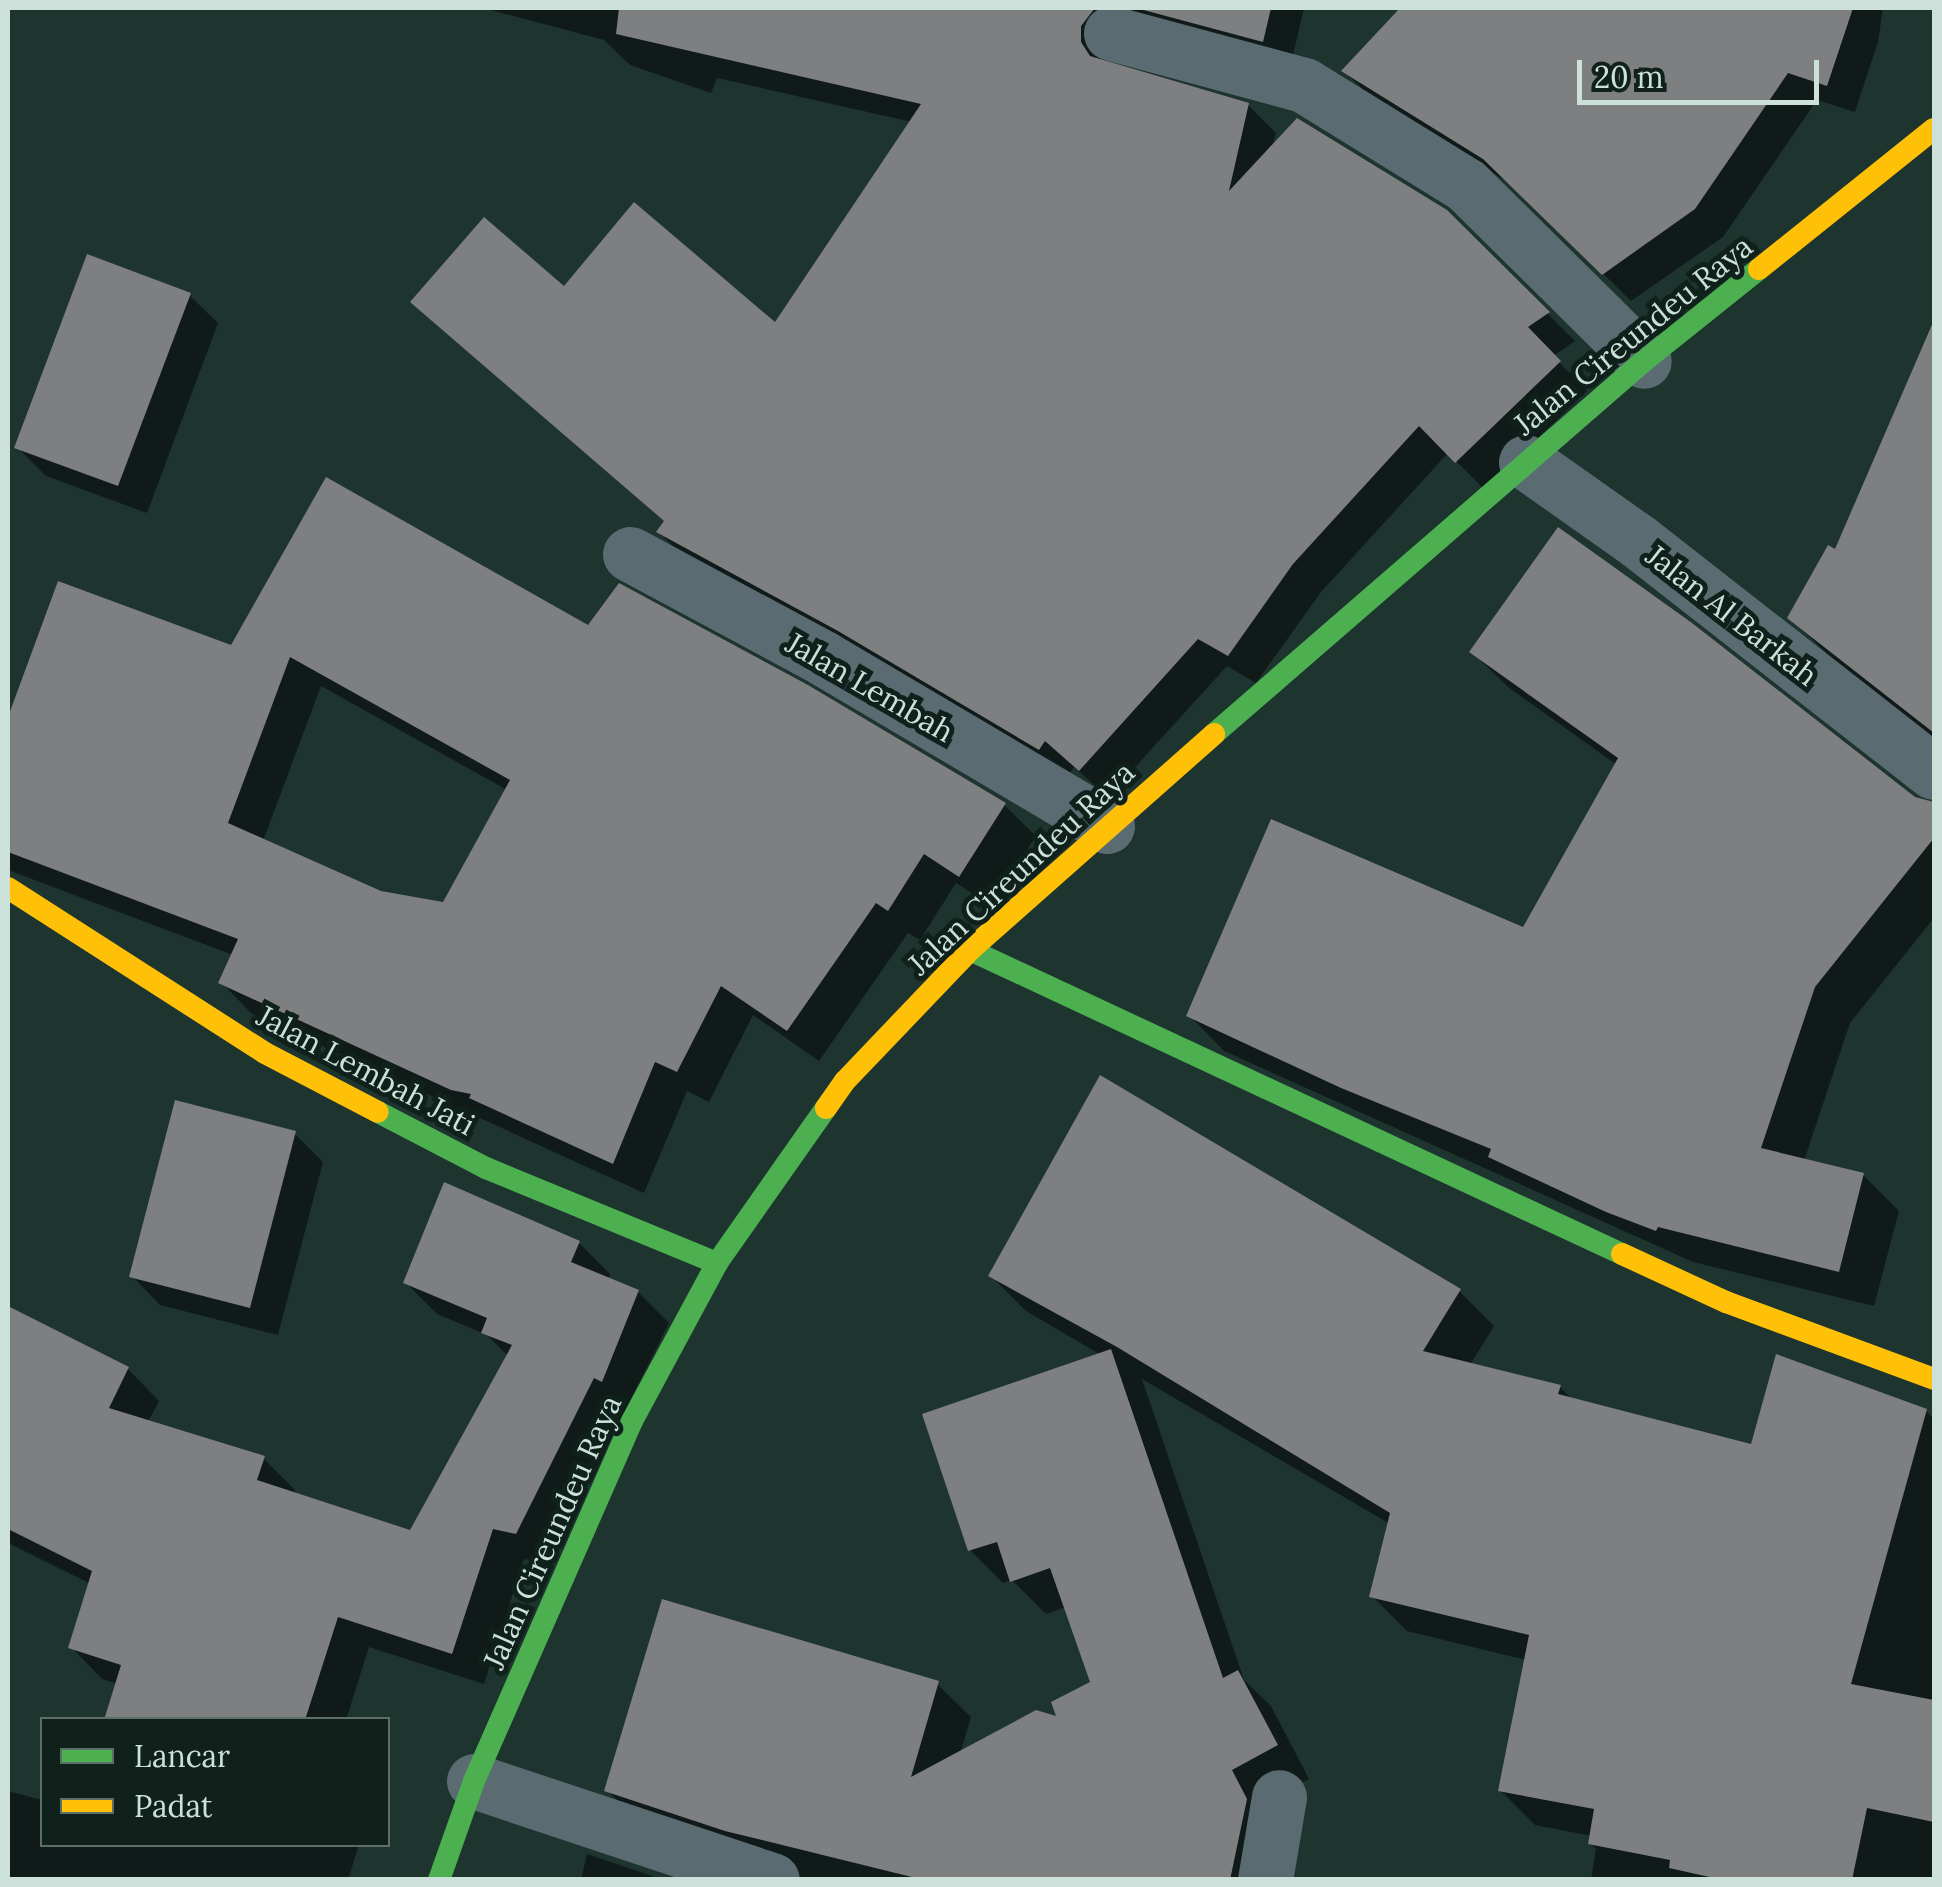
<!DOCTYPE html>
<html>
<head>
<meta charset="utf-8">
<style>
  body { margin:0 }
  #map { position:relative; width:1942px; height:1887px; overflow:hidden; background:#1e342f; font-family:Lora,serif }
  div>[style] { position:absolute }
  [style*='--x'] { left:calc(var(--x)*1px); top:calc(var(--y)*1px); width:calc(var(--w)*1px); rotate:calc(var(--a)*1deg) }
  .shadow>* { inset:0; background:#0007 }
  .building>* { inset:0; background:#7e7f80 }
  .street>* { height:55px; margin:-27.5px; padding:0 27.5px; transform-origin:27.5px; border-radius:27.5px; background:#5a6c72 }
  .fast>* { height:22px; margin:-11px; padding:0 11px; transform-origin:11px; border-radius:11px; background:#4caf50 }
  .slow>* { height:22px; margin:-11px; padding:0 11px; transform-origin:11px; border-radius:11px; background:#ffc107 }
  span { translate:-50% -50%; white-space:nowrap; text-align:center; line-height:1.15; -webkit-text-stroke:10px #10211c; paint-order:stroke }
  .street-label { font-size:30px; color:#cbe1da }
  .frame { position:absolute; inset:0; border:10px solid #cbe1da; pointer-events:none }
  .legend { position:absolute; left:40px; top:1717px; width:350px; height:130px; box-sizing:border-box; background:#10211c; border:2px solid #5b6e68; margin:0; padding:12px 18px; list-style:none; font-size:30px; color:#cbe1da }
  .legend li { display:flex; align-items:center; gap:20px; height:50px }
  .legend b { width:50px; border:2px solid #5b6e68 }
  .scale { position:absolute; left:1577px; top:60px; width:242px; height:45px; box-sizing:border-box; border:5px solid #cbe1da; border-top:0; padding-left:12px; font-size:30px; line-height:35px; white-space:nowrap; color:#cbe1da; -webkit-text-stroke:8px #10211c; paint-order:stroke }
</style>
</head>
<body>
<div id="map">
  <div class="shadow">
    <i style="clip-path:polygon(483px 8px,1304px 8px,1290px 68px,1108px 55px,1108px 67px,1248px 105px,1276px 133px,1272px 148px,1445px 212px,1575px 341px,1553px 356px,1587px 391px,1484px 489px,1448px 453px,1321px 592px,1256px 683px,1227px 666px,1108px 797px,1074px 767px,1068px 776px,687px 560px,659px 532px,666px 523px,413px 302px,565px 290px,776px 326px,912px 122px,717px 78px,711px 93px,630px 65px,604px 40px)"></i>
    <i style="clip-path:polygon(1403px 8px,1883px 8px,1878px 42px,1855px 112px,1817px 100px,1723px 237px,1631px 301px,1514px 186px,1372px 98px,1344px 71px)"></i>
    <i style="clip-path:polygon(189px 295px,218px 323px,147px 513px,46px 476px,17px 447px)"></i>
    <i style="clip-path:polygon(1899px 409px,1934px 424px,1934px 738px,1826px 653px,1791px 618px,1836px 552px)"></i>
    <i style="clip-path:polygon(evenodd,60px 585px,233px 648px,589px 628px,1004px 805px,1036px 836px,991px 906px,956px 883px,920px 940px,908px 933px,819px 1061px,753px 1015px,709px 1102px,687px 1091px,644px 1193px,252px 1014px,221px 982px,233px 955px,8px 870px,8px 724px,60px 585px,321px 686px,507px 790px,444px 905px,380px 893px,263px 841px,321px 686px)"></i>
    <i style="clip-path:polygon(1472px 652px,1934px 805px,1934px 918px,1850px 1023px,1804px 1161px,1863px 1175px,1899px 1211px,1874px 1306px,1693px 1262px,1224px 1051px,1189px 1015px,1524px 930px,1617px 765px,1508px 687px)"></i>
    <i style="clip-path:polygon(294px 1133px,323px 1162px,278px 1335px,160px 1305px,132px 1276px)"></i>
    <i style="clip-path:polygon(579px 1243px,610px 1274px,608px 1280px,638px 1292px,669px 1323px,548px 1564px,524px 1559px,484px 1684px,369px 1647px,346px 1720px,107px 1720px,118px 1684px,102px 1679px,71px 1647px,91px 1584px,8px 1543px,8px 1309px,128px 1369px,159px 1401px,148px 1422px,263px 1458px,295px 1490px,293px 1494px,411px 1533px,509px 1357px,487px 1335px,437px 1314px,406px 1283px)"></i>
    <i style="clip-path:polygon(991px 1276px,1459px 1291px,1494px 1326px,1470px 1365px,1560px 1387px,1574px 1401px,1753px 1447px,1926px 1411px,1934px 1420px,1934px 1880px,1591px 1880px,1596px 1849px,1590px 1843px,1592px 1836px,1535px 1825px,1500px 1790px,1526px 1660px,1407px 1631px,1372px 1596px,1390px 1524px,1142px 1379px,1244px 1680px,1271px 1706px,1309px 1779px,1263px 1803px,1271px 1880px,805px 1880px,640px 1824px,607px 1790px,937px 1684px,971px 1717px,960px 1754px,1060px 1720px,1093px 1683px,1066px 1607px,1046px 1614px,1012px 1580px,1003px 1583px,970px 1550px,1101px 1355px,1026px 1311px)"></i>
    <i style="clip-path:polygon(8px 1791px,42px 1800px,42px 1844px,359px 1844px,348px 1880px,8px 1880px)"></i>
    <i style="clip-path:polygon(587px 1854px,664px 1880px,581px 1880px)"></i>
  </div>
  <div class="building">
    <i style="clip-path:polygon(619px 8px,1095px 8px,1081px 26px,1081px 42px,1090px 56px,1249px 103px,1229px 191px,1297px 118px,1447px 210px,1550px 312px,1528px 327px,1561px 361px,1455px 463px,1419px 426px,1293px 564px,1228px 656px,1198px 639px,1079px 771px,1045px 741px,1039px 750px,838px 631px,656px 532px,664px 521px,410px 302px,484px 217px,564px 286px,634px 202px,775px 322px,921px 104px,616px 34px)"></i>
    <i style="clip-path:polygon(1136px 8px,1271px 8px,1263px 42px)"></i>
    <i style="clip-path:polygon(1400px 8px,1853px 8px,1827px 86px,1788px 73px,1695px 209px,1602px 275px,1483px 159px,1341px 71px)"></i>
    <i style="clip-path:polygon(87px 254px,191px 293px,118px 486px,14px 448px)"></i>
    <i style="clip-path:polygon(1934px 320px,1934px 733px,1787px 618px,1828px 545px,1835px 549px)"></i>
    <i style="clip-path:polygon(evenodd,326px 477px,588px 625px,619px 583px,808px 685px,1006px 803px,959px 877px,924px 854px,888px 911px,876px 903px,787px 1031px,721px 986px,677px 1072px,655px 1062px,613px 1164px,469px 1098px,471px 1094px,451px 1090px,218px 983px,238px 939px,8px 852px,8px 717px,58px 581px,231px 645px,326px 477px,290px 657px,510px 780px,443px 902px,381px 891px,228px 823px,290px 657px)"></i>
    <i style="clip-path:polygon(1558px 527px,1692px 623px,1915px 797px,1934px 802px,1934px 838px,1815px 987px,1761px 1148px,1864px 1173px,1839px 1272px,1658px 1227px,1656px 1231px,1606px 1212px,1488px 1157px,1491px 1149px,1341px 1088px,1186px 1016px,1271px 819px,1523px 927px,1618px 758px,1469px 652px)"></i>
    <i style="clip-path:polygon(1100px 1075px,1461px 1289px,1423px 1351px,1561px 1385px,1558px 1394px,1751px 1444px,1776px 1354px,1927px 1409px,1851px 1684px,1934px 1700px,1934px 1822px,1867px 1808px,1852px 1880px,1723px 1880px,1669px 1868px,1670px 1860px,1588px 1844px,1594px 1809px,1498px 1791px,1529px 1635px,1369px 1597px,1390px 1513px,1117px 1347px,988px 1276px)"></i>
    <i style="clip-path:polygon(175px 1100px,296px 1131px,250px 1308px,129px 1277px)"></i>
    <i style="clip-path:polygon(444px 1182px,580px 1241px,571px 1262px,639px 1290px,602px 1382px,594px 1378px,516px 1534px,493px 1529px,452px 1654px,338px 1617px,305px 1720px,104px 1720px,121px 1665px,68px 1648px,92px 1571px,8px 1529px,8px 1306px,129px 1367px,109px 1408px,265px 1456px,257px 1480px,410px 1530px,512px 1345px,481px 1333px,487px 1318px,403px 1283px)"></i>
    <i style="clip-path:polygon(1111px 1349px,1223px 1678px,1238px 1670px,1278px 1745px,1232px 1770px,1247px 1799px,1230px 1880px,924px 1880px,725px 1831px,604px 1791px,662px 1599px,939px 1681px,911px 1777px,1036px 1710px,1056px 1716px,1051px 1702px,1090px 1682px,1050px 1568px,1010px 1582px,997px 1542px,968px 1551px,922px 1414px)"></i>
  </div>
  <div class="street">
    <i style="--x:1111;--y:33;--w:200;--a:15.1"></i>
    <i style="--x:1304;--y:85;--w:190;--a:31.7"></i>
    <i style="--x:1466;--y:185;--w:250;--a:44.7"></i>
    <i style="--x:1526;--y:462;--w:137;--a:35.2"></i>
    <i style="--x:1638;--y:541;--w:375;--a:38"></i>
    <i style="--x:630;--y:554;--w:219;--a:28.3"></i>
    <i style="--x:823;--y:658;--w:330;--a:30.6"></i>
    <i style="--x:474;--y:1781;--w:314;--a:18.4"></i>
    <i style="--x:1265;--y:1880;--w:84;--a:-80.4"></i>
  </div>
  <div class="fast">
    <i style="--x:1214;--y:734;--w:569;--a:-40.94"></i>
    <i style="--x:1644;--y:361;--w:147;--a:-38.7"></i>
    <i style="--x:970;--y:950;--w:719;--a:25"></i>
    <i style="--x:378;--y:1112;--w:122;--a:27.4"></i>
    <i style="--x:486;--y:1168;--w:250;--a:22.4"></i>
    <i style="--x:439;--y:1880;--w:105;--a:-70.5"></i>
    <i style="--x:474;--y:1781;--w:393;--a:-66.3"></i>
    <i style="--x:632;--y:1421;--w:179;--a:-61.7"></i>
    <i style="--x:717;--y:1263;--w:189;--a:-54.9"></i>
  </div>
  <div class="slow">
    <i style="--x:1759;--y:269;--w:224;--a:-38.7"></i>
    <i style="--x:8;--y:888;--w:305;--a:32.7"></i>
    <i style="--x:265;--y:1053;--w:127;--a:27.6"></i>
    <i style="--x:826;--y:1108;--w:33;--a:-55"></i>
    <i style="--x:845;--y:1081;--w:181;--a:-46.3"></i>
    <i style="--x:970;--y:950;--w:326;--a:-41.5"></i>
    <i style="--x:1622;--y:1254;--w:115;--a:24.8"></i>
    <i style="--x:1726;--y:1302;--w:222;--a:20.3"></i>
  </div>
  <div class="street-label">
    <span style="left:1633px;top:335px;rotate:-39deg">Jalan Cireundeu Raya</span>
    <span style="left:1732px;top:615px;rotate:38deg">Jalan Al Barkah</span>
    <span style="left:870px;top:687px;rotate:30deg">Jalan Lembah</span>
    <span style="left:1021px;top:868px;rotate:-43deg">Jalan Cireundeu Raya</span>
    <span style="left:366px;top:1070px;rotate:28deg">Jalan Lembah Jati</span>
    <span style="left:552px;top:1532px;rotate:-66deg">Jalan Cireundeu Raya</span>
  </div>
  <div class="frame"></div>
  <ul class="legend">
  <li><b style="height:12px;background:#4caf50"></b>Lancar</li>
  <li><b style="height:12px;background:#ffc107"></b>Padat</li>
  </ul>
  <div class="scale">20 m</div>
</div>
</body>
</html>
